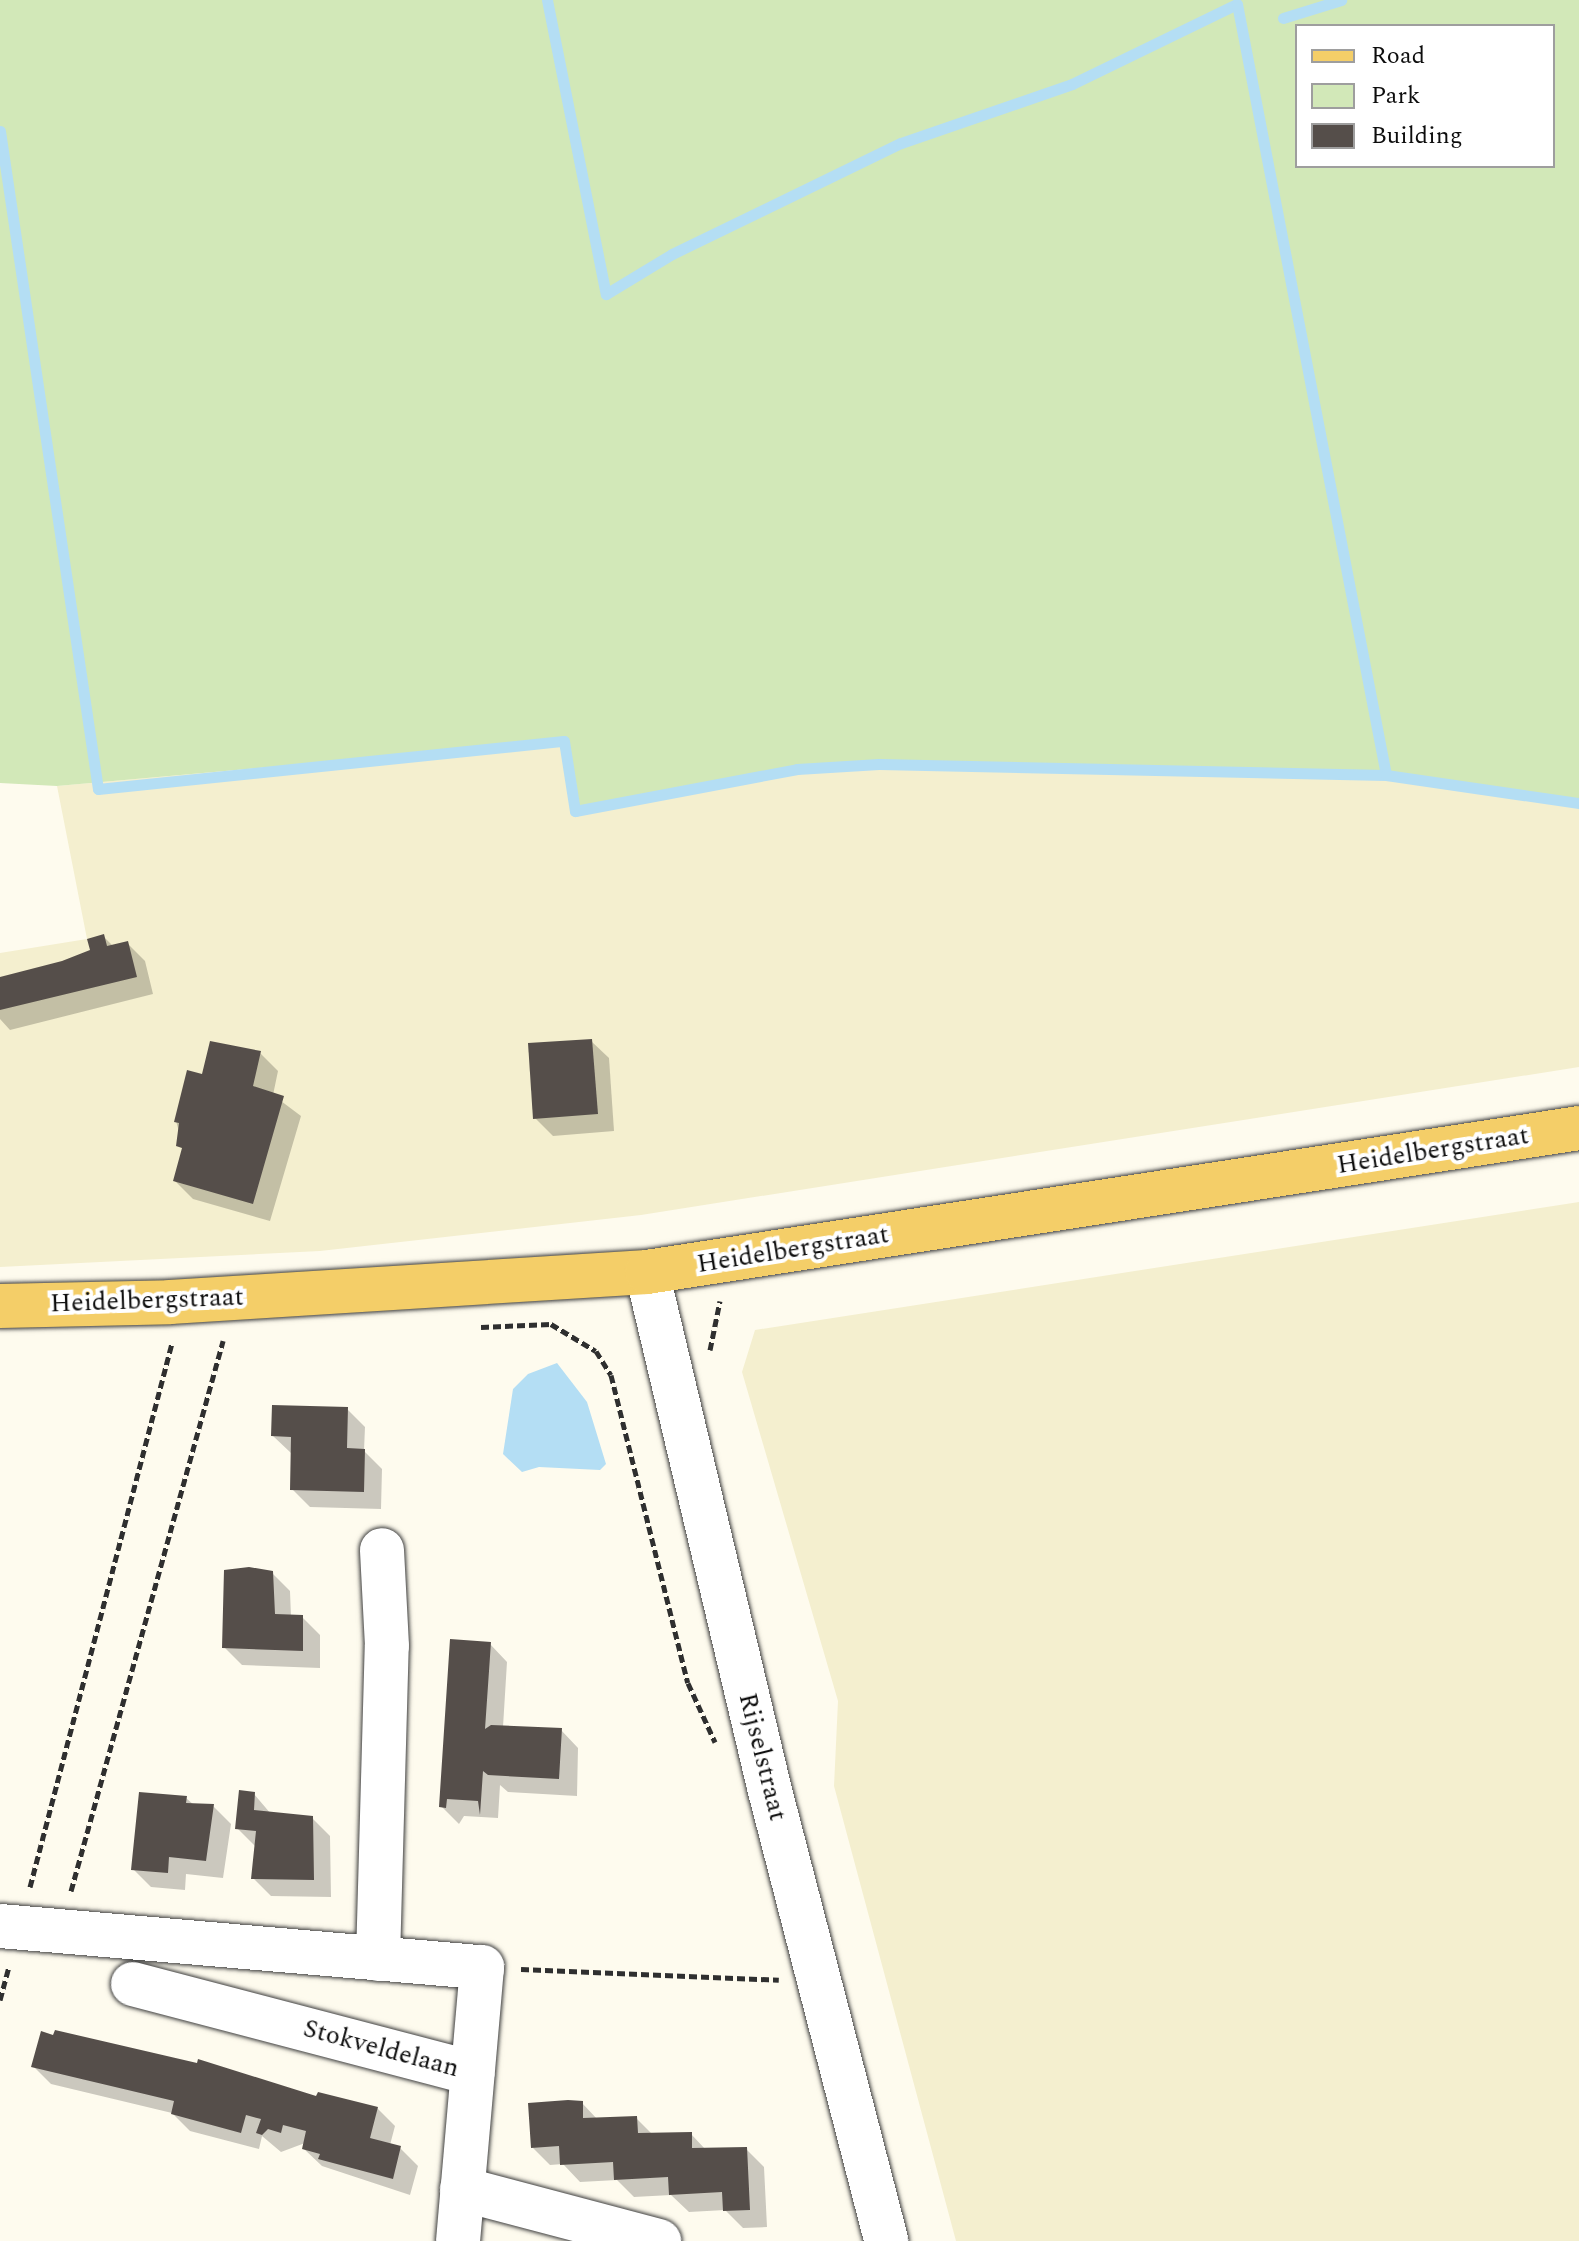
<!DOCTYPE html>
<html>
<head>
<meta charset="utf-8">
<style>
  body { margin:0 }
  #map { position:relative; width:1579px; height:2241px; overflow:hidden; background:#fefbee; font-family:Spectral,serif }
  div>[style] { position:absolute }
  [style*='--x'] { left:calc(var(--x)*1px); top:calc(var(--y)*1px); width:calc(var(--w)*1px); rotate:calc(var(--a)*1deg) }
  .farmland>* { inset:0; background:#f4efcf }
  .green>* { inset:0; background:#d2e8b8 }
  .water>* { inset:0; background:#b4def4 }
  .shadow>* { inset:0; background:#0003 }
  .stream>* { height:11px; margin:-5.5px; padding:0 5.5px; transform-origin:5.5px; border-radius:5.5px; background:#b4def4 }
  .building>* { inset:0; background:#554e4a }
  .path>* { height:5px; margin-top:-2.5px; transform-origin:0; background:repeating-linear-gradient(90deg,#2f2f2f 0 8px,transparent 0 12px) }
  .roads { filter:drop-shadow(0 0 2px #404040) drop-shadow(0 0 2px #404040) }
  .minor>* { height:44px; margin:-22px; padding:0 22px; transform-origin:22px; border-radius:22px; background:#fff }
  .major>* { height:44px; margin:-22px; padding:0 22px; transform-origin:22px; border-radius:22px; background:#f4ce68 }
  span { translate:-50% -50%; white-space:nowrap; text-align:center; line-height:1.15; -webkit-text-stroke:8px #fff; paint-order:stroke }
  .street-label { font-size:26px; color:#0d0d0d }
  .legend { position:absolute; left:1295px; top:24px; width:260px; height:144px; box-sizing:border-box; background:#fff; border:2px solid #9e9e9e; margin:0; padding:10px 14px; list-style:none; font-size:24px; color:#0d0d0d }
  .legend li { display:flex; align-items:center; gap:16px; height:40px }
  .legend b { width:40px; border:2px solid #9e9e9e }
</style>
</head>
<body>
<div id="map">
  <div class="farmland">
    <i style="clip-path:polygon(564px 741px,576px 811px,797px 769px,879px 764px,1386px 775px,1579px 803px,1579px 1067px,641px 1215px,320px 1251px,0 1267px,0 953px,87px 939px,57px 786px)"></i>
    <i style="clip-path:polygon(1579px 1202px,1579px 2241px,956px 2241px,834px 1786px,838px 1701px,742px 1372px,755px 1330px)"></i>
  </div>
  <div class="green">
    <i style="clip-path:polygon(evenodd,0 0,1579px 0,1579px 803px,1386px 775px,879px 764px,797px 769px,575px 811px,563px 741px,57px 786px,0 783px,0 0,1297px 26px,1553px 26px,1553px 166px,1297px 166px,1297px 26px)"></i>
  </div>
  <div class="water">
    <i style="clip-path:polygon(557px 1363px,587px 1402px,606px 1464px,600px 1470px,539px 1467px,522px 1472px,503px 1454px,513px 1389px,528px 1374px)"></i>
  </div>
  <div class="shadow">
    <i style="clip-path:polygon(103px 936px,114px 947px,127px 943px,145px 961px,153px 994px,10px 1030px,0 1019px,0 979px,62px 963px,92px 951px)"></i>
    <i style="clip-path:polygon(591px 1041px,609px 1058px,614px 1131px,553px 1136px,535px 1118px)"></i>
    <i style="clip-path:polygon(260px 1053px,278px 1071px,273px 1095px,301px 1116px,270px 1221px,193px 1199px,175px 1181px,184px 1150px,176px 1121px,204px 1076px)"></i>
    <i style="clip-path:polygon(347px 1409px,365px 1427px,364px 1451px,382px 1469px,381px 1509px,310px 1507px,292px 1489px,291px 1453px,273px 1436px)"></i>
    <i style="clip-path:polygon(272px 1573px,290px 1591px,291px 1617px,302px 1617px,320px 1635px,320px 1668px,242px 1665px,224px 1647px)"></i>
    <i style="clip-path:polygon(490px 1644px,507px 1662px,503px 1727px,561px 1730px,578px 1748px,577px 1796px,508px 1792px,500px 1785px,498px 1818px,464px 1816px,459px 1824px,441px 1806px)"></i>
    <i style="clip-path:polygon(254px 1794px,271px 1814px,312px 1818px,330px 1836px,331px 1897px,271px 1896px,253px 1878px,255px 1846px,237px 1828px)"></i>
    <i style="clip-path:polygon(186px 1798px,194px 1805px,213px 1806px,231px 1824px,223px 1878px,186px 1874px,185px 1890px,151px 1887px,133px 1869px)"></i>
    <i style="clip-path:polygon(34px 2067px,377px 2108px,395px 2126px,390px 2145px,400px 2148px,418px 2166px,410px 2195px,322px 2166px,304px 2149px,305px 2143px,281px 2152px,262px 2136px,259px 2149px,190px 2131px,172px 2113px,51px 2084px)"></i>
    <i style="clip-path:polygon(582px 2103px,598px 2120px,636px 2118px,653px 2135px,691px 2134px,706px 2150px,746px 2149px,764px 2167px,767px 2227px,743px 2228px,725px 2210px,689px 2212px,671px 2195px,634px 2197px,617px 2180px,580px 2182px,563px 2164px,550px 2165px,533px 2148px)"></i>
  </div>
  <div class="stream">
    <i style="--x:547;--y:0;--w:300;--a:78.7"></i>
    <i style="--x:606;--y:294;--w:77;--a:-31.2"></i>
    <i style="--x:672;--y:254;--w:254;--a:-25.9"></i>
    <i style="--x:901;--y:143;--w:181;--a:-19"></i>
    <i style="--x:1072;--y:84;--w:183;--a:-25.9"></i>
    <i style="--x:1237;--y:4;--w:785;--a:79.06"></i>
    <i style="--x:1283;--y:18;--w:61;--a:-17.2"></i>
    <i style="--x:0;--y:131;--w:665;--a:81.53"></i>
    <i style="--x:98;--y:789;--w:468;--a:-5.9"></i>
    <i style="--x:564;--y:741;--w:71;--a:81.1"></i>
    <i style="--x:575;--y:811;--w:226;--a:-10.7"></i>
    <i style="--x:797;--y:769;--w:82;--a:-3.5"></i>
    <i style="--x:879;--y:764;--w:507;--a:1.24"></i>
    <i style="--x:1386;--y:775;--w:195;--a:8.3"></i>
  </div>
  <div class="building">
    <i style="clip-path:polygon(104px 934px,107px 946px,128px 941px,137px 977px,0 1010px,0 977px,62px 961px,90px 950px,87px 939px)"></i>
    <i style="clip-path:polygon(592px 1039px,598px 1114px,533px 1119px,528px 1043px)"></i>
    <i style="clip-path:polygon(210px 1041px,261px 1051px,253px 1086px,284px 1096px,253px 1204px,173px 1181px,182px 1148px,176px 1146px,179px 1123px,174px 1122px,187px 1070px,202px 1074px)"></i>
    <i style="clip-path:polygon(272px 1405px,348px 1407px,347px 1448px,365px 1449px,364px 1492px,290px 1490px,291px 1437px,271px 1436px)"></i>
    <i style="clip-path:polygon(249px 1567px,273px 1571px,275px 1614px,303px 1615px,303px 1651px,222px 1648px,224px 1570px)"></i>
    <i style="clip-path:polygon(450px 1639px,491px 1642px,485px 1729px,491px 1725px,562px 1728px,559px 1779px,488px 1775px,483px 1771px,480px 1815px,478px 1801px,447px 1799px,446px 1808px,439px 1807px)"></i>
    <i style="clip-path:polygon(239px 1790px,255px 1792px,254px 1810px,313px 1816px,314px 1880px,251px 1879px,256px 1831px,235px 1829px)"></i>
    <i style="clip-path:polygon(139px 1792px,187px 1796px,186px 1803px,214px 1804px,206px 1861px,169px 1857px,168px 1873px,131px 1870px)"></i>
    <i style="clip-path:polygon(55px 2030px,197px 2063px,198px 2059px,316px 2096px,318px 2092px,378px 2107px,370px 2138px,401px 2146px,393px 2179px,318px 2159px,320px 2154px,302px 2149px,306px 2131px,283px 2125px,281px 2133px,268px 2129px,262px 2135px,256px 2133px,261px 2119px,246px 2115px,241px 2133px,171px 2114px,174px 2101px,31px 2067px,41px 2031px,53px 2035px)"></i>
    <i style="clip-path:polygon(568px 2100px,583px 2101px,583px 2118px,637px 2116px,638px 2133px,692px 2132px,692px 2148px,747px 2147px,750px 2210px,723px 2211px,722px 2192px,669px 2195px,668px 2177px,614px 2180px,613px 2162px,560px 2165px,559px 2146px,531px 2148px,528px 2103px)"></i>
  </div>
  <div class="path">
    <i style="--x:551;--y:1324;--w:52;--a:31"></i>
    <i style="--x:596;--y:1351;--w:28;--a:58"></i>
    <i style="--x:611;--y:1375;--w:317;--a:76"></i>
    <i style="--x:688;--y:1683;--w:65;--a:65.4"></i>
    <i style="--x:481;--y:1327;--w:70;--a:-2.5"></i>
    <i style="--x:710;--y:1350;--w:50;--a:-78.5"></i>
    <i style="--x:30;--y:1887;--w:562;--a:-75.37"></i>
    <i style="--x:71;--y:1891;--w:571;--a:-74.55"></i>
    <i style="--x:521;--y:1969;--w:258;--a:2.4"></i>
    <i style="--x:0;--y:2000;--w:35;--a:-75"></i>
  </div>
  <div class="roads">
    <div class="minor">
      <i style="--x:647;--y:1272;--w:529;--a:76.67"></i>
      <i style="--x:769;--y:1787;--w:469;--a:75.5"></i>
      <i style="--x:0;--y:1926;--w:484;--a:4.9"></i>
      <i style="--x:482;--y:1967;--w:275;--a:95"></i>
      <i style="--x:378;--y:1959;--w:313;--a:-88.4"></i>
      <i style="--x:387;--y:1646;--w:96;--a:-93"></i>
      <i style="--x:133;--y:1984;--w:351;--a:14.7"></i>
      <i style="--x:462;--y:2189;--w:204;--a:14.8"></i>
    </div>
    <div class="major">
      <i style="--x:0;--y:1306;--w:170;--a:-1.3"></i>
      <i style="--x:170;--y:1302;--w:478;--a:-3.6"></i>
      <i style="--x:647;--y:1272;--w:943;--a:-8.78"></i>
    </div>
  </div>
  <div class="street-label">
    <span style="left:1433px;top:1151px;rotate:-9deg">Heidelbergstraat</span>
    <span style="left:793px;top:1250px;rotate:-9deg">Heidelbergstraat</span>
    <span style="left:147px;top:1301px;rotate:-2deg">Heidelbergstraat</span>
    <span style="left:762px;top:1757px;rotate:76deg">Rijselstraat</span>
    <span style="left:381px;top:2049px;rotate:15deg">Stokveldelaan</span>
  </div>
  <ul class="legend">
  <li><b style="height:10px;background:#f4ce68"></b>Road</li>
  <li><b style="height:22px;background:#d2e8b8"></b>Park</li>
  <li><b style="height:22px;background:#554e4a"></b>Building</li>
  </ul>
</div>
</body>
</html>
